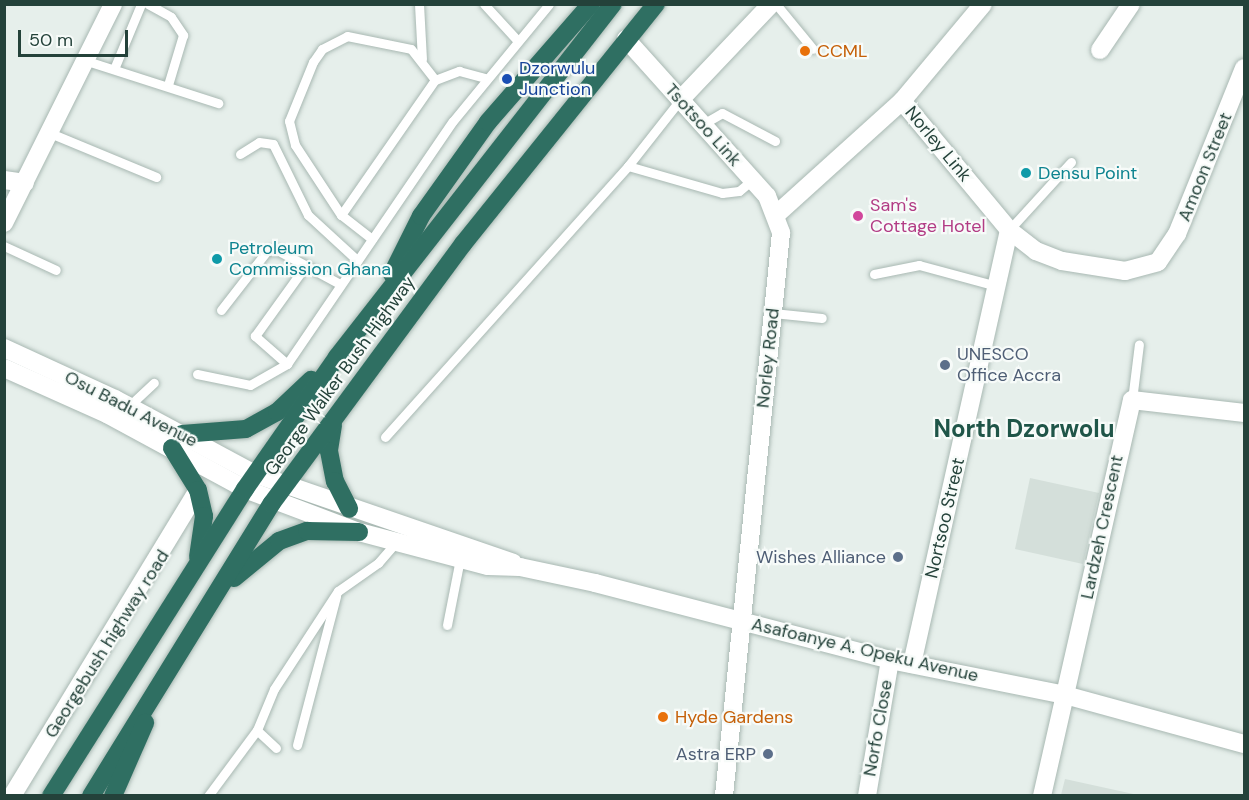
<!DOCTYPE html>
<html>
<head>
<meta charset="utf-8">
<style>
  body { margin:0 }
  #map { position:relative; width:1249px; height:800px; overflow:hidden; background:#e6efeb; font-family:"DM Sans",sans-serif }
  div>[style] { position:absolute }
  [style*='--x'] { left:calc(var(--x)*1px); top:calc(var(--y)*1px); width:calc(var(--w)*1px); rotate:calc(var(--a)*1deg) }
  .built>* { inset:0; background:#d4dfda }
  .roads { filter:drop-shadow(0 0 2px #a8b8b2) drop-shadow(0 0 2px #a8b8b2) }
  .lane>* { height:9px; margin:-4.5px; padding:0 4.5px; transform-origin:4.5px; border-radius:4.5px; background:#fff }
  .street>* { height:18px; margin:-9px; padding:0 9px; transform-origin:9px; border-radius:9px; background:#fff }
  .secondary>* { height:18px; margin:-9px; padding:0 9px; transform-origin:9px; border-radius:9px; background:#fff }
  .highway>* { height:18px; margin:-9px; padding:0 9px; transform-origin:9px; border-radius:9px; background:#2f6f62 }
  .dots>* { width:16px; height:16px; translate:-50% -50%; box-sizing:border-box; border:3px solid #f7fbf9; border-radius:50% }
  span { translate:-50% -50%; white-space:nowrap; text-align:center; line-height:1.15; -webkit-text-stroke:4.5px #f7fbf9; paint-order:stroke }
  .food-label { font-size:18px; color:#c56008 }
  .left { translate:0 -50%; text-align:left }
  .transit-label { font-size:18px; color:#164399 }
  .street-label { font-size:18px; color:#24423a }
  .culture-label { font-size:18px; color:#0d838f }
  .hotel-label { font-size:18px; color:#b23c85 }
  .service-label { font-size:18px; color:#4e5e75 }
  .right { translate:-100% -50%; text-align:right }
  .district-label { font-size:24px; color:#1f5548; font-weight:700 }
  .frame { position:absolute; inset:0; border:6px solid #24423a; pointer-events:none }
  .scale { position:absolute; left:18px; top:30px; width:110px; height:27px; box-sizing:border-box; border:3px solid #24423a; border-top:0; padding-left:8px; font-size:18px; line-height:21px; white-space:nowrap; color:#24423a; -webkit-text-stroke:4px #f7fbf9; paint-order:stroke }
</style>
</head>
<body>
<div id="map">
  <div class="built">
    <i style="clip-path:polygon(1030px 478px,1099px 493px,1083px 564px,1015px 549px)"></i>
    <i style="clip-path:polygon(1065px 779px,1138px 795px,1061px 795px)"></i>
  </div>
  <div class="roads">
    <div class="lane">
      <i style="--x:148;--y:4;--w:26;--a:29"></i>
      <i style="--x:171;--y:17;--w:22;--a:56"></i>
      <i style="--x:183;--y:35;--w:52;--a:106.7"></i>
      <i style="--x:419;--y:4;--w:55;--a:86.9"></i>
      <i style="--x:484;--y:4;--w:49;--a:47.5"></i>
      <i style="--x:776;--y:4;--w:58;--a:50.6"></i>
      <i style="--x:87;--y:61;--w:138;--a:17.8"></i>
      <i style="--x:114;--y:69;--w:70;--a:-67.4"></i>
      <i style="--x:703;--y:124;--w:22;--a:-30"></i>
      <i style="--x:722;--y:113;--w:60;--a:27.8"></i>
      <i style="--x:50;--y:133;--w:115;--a:22.5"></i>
      <i style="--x:240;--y:154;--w:22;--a:-32"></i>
      <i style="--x:259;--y:142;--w:14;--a:8"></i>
      <i style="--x:273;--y:144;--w:79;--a:63.8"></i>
      <i style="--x:308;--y:215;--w:67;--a:42.6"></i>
      <i style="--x:628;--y:166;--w:84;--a:-51.8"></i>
      <i style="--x:341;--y:215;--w:165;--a:-55.2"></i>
      <i style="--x:435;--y:80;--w:26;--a:-21"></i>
      <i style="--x:459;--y:71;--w:28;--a:15"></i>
      <i style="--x:1009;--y:230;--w:92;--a:-47.6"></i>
      <i style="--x:372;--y:239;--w:39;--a:-142"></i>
      <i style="--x:341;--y:215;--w:84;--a:-123.3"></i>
      <i style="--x:295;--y:145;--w:25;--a:-104"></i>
      <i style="--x:289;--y:121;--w:64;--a:-67.9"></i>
      <i style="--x:313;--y:62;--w:16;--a:-55"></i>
      <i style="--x:322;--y:49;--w:28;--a:-27"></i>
      <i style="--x:347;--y:36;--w:65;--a:11.5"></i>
      <i style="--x:411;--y:49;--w:39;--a:52"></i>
      <i style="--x:4;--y:246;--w:57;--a:24.8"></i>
      <i style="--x:874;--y:274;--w:46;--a:-11.3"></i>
      <i style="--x:919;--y:265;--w:81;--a:15.1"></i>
      <i style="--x:221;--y:310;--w:75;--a:-52.1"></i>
      <i style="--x:267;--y:251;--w:10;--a:-6"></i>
      <i style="--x:277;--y:250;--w:72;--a:28.4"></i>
      <i style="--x:773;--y:313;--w:49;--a:5.8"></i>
      <i style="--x:287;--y:364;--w:43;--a:-138.8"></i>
      <i style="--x:255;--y:336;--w:87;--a:-54.3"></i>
      <i style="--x:197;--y:374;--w:54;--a:11.7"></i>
      <i style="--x:250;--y:385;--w:43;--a:-29.6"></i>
      <i style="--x:287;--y:364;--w:294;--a:-55.7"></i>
      <i style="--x:453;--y:121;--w:151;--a:-50.6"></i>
      <i style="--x:1132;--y:400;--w:56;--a:-82.9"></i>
      <i style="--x:129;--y:406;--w:34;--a:-43"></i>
      <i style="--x:385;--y:437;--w:364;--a:-48.1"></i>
      <i style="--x:628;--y:166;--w:98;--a:16"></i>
      <i style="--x:722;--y:193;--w:17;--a:-7"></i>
      <i style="--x:739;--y:191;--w:17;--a:-40"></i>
      <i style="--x:447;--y:625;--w:67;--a:-78.9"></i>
      <i style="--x:297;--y:745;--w:154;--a:-75.3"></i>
      <i style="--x:276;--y:748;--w:26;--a:-137"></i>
      <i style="--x:257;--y:730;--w:44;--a:-67.5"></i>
      <i style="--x:274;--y:689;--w:117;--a:-56.9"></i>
      <i style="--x:338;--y:591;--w:49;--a:-35"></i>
      <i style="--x:378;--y:563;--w:29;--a:-49"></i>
      <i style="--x:208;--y:796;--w:82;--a:-53.4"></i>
    </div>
    <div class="street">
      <i style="--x:626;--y:39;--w:211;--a:48.1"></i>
      <i style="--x:767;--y:196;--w:40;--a:69"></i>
      <i style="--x:781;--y:233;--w:566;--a:95.78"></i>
      <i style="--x:1100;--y:50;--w:55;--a:-56"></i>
      <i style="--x:680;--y:100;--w:132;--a:-46.5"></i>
      <i style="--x:902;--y:101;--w:168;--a:50.3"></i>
      <i style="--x:1009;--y:230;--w:34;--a:38"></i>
      <i style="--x:1036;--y:251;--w:28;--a:21"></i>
      <i style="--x:1062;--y:261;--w:64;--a:9"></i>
      <i style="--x:1125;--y:271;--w:34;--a:-15"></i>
      <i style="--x:1158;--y:262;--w:34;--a:-56"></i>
      <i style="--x:1177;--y:234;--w:179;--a:-68"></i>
      <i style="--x:4;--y:180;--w:21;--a:8"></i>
      <i style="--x:777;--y:214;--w:169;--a:-42.1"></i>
      <i style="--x:902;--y:101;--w:126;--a:-50.1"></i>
      <i style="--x:4;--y:223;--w:245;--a:-63.5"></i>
      <i style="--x:4;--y:348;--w:122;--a:24.7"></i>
      <i style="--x:115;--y:399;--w:159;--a:28.2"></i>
      <i style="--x:4;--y:368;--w:113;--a:24.1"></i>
      <i style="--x:107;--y:414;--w:157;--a:28.5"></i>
      <i style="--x:912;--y:664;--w:445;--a:-77.4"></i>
      <i style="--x:12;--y:796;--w:358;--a:-58.7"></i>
      <i style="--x:867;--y:796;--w:138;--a:-80.4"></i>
      <i style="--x:1042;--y:796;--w:406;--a:-77.2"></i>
      <i style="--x:1132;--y:400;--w:113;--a:6.6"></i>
    </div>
    <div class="secondary">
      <i style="--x:255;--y:474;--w:273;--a:19"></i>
      <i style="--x:245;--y:489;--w:122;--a:20.7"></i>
      <i style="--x:359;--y:532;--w:133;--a:14.8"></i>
      <i style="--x:488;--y:566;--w:32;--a:2"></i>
      <i style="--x:520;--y:567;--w:77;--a:12"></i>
      <i style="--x:595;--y:583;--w:305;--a:14.6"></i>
      <i style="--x:890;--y:660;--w:178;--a:11.3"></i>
      <i style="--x:1065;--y:695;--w:186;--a:15.3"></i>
    </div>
    <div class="highway">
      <i style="--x:392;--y:274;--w:65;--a:-63.4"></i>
      <i style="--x:421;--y:216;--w:115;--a:-54.5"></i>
      <i style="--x:488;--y:122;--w:157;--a:-48.9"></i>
      <i style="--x:333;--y:425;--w:26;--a:99"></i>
      <i style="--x:329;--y:451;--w:31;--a:79"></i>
      <i style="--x:335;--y:481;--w:31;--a:63"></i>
      <i style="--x:182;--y:434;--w:64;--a:-4.5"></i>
      <i style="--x:246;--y:429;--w:35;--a:-29"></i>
      <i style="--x:277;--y:412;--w:47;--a:-43.3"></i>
      <i style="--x:172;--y:448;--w:49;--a:58.2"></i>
      <i style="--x:198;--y:490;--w:27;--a:77"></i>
      <i style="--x:204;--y:516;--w:41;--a:98.3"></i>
      <i style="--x:234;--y:578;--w:58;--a:-39.4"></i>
      <i style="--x:279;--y:541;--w:30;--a:-20"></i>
      <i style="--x:307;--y:531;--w:52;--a:1.1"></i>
      <i style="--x:51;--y:796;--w:363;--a:-57.7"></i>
      <i style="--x:245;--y:489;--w:161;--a:-55.1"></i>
      <i style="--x:337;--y:357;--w:448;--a:-52"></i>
      <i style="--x:91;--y:796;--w:344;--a:-58.3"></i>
      <i style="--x:272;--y:503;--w:322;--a:-53.6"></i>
      <i style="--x:463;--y:244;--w:308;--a:-51.2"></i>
      <i style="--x:113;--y:796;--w:80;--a:-66.3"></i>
    </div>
  </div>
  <div class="dots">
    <i style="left:805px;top:51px;background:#e8710a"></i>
    <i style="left:507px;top:79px;background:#1a4fb4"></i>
    <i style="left:1026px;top:173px;background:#0f9aa8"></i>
    <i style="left:858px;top:216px;background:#d1479c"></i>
    <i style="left:217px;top:259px;background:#0f9aa8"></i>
    <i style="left:945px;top:365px;background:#5c6f8a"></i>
    <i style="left:898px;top:557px;background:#5c6f8a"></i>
    <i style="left:663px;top:717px;background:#e8710a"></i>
    <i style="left:768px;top:754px;background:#5c6f8a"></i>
  </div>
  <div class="food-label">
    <span class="left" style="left:817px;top:51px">CCML</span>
    <span class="left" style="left:675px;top:717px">Hyde Gardens</span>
  </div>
  <div class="transit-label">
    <span class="left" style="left:519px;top:79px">Dzorwulu<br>Junction</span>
  </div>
  <div class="street-label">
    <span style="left:703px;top:125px;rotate:48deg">Tsotsoo Link</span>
    <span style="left:938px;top:144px;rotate:50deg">Norley Link</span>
    <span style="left:1205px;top:167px;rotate:-68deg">Amoon Street</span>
    <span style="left:768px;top:358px;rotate:-84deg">Norley Road</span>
    <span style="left:340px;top:376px;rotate:-54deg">George Walker Bush Highway</span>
    <span style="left:131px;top:409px;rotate:27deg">Osu Badu Avenue</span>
    <span style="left:945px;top:518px;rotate:-77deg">Nortsoo Street</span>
    <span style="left:1102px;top:527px;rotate:-78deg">Lardzeh Crescent</span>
    <span style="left:107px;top:644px;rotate:-58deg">Georgebush highway road</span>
    <span style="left:865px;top:650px;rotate:13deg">Asafoanye A. Opeku Avenue</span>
    <span style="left:878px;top:728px;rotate:-80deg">Norfo Close</span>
  </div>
  <div class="culture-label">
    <span class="left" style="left:1038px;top:173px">Densu Point</span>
    <span class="left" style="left:229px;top:259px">Petroleum<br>Commission Ghana</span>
  </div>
  <div class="hotel-label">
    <span class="left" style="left:870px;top:216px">Sam's<br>Cottage Hotel</span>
  </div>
  <div class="service-label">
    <span class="left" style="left:957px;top:365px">UNESCO<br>Office Accra</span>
    <span class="right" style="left:886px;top:557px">Wishes Alliance</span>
    <span class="right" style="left:756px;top:754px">Astra ERP</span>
  </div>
  <div class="district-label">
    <span style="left:1024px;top:429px">North Dzorwolu</span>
  </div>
  <div class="frame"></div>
  <div class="scale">50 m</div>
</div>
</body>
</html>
